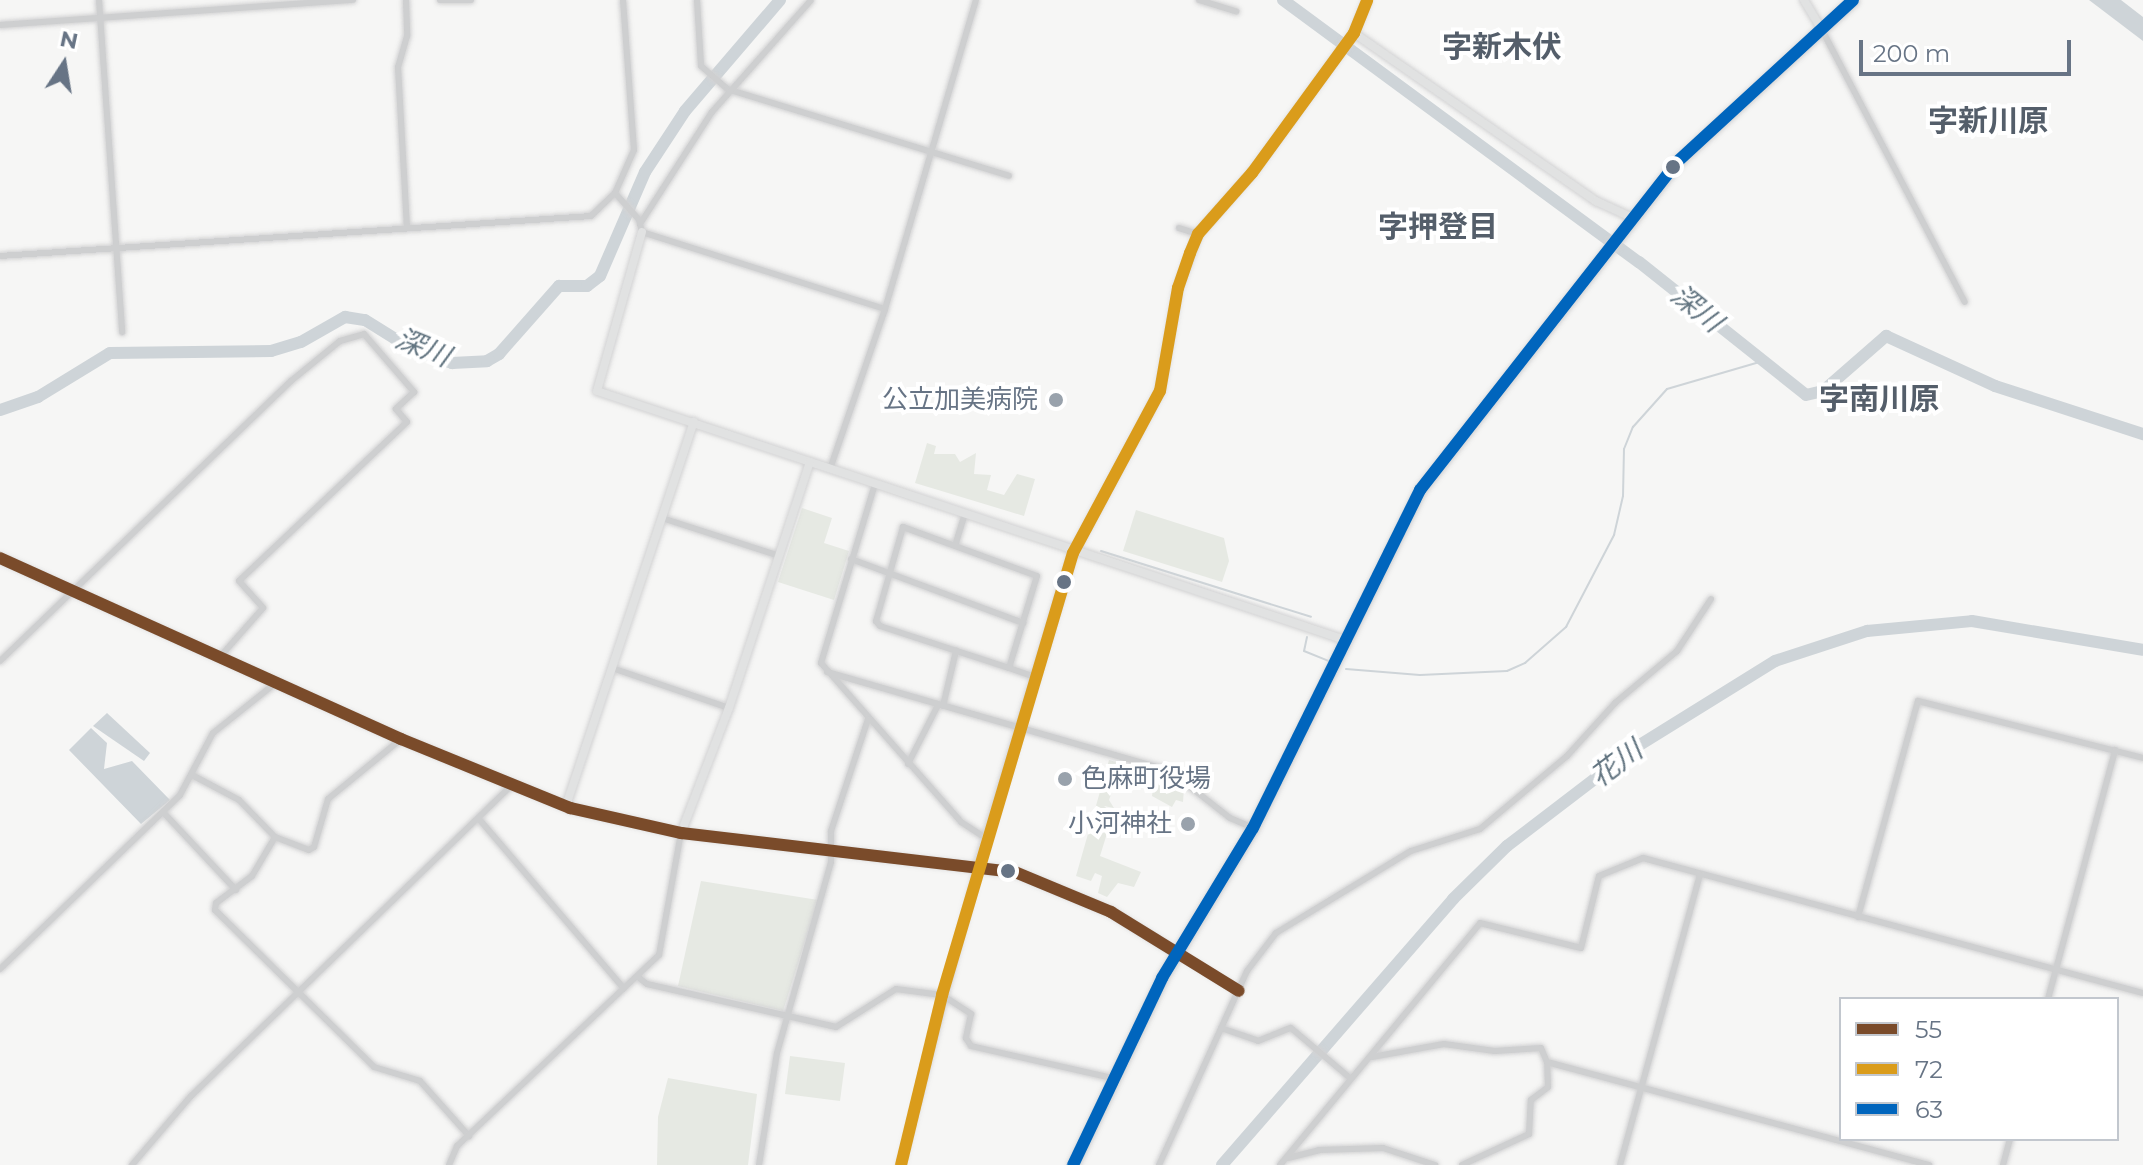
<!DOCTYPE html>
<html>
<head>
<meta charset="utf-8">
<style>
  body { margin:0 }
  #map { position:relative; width:2143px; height:1165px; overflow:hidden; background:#f6f6f5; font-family:Montserrat,"Noto Sans JP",sans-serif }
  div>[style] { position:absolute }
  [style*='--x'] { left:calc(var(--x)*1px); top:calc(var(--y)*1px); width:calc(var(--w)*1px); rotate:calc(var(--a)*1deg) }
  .green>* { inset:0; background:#e6e9e3 }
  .water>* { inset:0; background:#ced4d8 }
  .stream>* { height:2px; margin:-1px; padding:0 1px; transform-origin:1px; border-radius:1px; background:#ced4d8 }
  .river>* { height:12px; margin:-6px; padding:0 6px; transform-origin:6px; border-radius:6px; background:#ced4d8 }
  .roads { filter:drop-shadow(0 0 2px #d2d2d3) drop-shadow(0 0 2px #d2d2d3) }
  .street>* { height:6px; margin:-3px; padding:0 3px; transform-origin:3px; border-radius:3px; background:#cecfd0 }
  .secondary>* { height:8px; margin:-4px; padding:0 4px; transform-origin:4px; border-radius:4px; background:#e1e2e2 }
  .highway>* { height:11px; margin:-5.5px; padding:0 5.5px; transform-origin:5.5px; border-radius:5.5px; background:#e1e2e2 }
  .bus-1>* { height:12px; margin:-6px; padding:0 6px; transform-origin:6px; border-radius:6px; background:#7a4b2a }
  .bus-2>* { height:12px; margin:-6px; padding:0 6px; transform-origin:6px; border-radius:6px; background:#da9c1b }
  .bus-3>* { height:12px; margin:-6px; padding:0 6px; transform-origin:6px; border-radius:6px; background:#0065bd }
  .dots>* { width:22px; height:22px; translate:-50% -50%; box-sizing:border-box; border:4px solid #fff; border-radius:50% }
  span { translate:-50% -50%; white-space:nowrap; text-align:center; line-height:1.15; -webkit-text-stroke:8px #fff; paint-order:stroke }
  .poi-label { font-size:26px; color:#677485 }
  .right { translate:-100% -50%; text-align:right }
  .left { translate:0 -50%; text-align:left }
  .water-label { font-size:28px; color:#637581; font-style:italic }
  .quarter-label { font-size:30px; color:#545e6a; font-weight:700 }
  .legend { position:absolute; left:1839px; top:997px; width:280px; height:144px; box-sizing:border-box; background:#fff; border:2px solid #c2c7ce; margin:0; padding:10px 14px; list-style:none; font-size:24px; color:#677485 }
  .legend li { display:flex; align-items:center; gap:16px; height:40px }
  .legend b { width:40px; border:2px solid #c2c7ce }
  .north { position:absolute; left:24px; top:24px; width:80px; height:80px; -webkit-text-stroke:6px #fff; paint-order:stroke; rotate:12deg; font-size:22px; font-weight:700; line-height:32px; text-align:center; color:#677485 }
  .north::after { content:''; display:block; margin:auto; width:28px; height:36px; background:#677485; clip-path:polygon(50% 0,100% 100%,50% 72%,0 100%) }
  .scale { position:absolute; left:1859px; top:40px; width:212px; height:36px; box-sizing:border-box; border:4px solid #677485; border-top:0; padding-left:10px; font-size:24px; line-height:28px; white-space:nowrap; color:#677485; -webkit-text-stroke:6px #fff; paint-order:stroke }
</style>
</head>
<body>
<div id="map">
  <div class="green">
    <i style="clip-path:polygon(927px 443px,936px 446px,934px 454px,955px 454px,960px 462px,976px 453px,974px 474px,991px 475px,987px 490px,1004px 495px,1017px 474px,1035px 479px,1024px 516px,915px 483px)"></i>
    <i style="clip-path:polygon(802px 508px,832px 518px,824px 543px,849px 551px,834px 600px,778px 582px)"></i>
    <i style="clip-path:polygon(1136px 510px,1224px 538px,1229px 561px,1222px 582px,1123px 551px)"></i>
    <i style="clip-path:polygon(1109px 760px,1173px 778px,1184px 789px,1183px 802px,1176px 800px,1172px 807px,1152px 796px,1153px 788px,1135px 785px,1127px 775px,1116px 781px,1109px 800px,1114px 808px,1104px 806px,1113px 814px,1100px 856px,1141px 872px,1134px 887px,1118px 883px,1107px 897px,1098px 893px,1102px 876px,1095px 873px,1091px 881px,1076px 876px)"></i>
    <i style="clip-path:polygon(701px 881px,818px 900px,783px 1011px,678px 986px)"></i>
    <i style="clip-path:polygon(790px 1056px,845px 1063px,840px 1101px,785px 1094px)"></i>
    <i style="clip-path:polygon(668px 1078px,757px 1094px,748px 1165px,657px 1165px,658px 1117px)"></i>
  </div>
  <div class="water">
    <i style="clip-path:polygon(2089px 0,2121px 0,2143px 17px,2143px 41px)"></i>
    <i style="clip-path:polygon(107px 713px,150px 753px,144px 761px,93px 726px)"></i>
    <i style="clip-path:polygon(91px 728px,107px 743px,104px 769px,132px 761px,170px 800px,141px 824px,69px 750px)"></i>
  </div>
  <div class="stream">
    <i style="--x:1101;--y:551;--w:220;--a:17.4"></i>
    <i style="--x:1307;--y:637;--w:14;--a:102"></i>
    <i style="--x:1304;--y:651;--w:27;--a:22"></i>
    <i style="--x:1346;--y:669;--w:74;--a:4.6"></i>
    <i style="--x:1420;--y:675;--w:87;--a:-2.6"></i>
    <i style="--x:1507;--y:671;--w:20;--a:-24"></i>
    <i style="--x:1525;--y:663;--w:55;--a:-41.3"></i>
    <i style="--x:1566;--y:627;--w:104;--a:-62.4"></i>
    <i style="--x:1614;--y:535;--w:40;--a:-77"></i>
    <i style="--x:1623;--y:496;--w:47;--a:-88.8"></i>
    <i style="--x:1624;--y:449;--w:24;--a:-68"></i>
    <i style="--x:1633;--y:427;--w:51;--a:-48.2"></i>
    <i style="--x:1667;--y:389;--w:100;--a:-16.3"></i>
  </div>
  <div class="river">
    <i style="--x:1283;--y:0;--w:442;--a:36.4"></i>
    <i style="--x:1639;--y:262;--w:213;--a:38.5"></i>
    <i style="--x:1806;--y:395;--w:17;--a:-13"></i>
    <i style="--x:1823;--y:391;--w:84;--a:-41.1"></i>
    <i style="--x:1886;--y:336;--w:120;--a:24.6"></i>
    <i style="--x:1995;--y:386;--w:156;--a:18"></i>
    <i style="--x:0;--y:410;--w:40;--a:-18.9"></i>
    <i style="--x:38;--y:397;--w:84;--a:-31.4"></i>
    <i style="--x:110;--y:353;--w:161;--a:-0.7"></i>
    <i style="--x:271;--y:351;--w:31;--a:-17"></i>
    <i style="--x:301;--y:342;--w:51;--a:-29.6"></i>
    <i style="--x:345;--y:317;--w:20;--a:9"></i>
    <i style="--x:365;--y:320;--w:53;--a:31.9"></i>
    <i style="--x:410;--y:348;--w:45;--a:19.7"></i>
    <i style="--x:452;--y:363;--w:35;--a:-3"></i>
    <i style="--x:487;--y:361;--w:14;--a:-30"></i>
    <i style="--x:499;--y:354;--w:91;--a:-48.6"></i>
    <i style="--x:559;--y:286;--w:28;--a:0"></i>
    <i style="--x:587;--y:286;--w:16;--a:-38"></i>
    <i style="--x:600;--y:276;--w:113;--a:-66.6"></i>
    <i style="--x:645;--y:172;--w:73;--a:-56.7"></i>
    <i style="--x:685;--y:111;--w:146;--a:-49.4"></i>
    <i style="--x:1222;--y:1165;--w:352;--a:-49"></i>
    <i style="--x:1453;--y:899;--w:76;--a:-44.5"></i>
    <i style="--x:1507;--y:846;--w:165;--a:-37.4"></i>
    <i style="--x:1638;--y:746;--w:161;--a:-31.8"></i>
    <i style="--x:1775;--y:661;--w:97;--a:-18.1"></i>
    <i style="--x:1867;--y:631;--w:105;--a:-5.4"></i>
    <i style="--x:1972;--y:621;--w:173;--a:9.6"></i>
  </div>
  <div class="roads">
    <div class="street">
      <i style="--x:99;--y:0;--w:333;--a:86"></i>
      <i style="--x:406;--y:0;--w:36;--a:88"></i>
      <i style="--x:407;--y:36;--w:32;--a:106"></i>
      <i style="--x:398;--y:67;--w:160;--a:86.8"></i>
      <i style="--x:440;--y:0;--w:31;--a:0"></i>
      <i style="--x:697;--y:0;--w:66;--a:86.5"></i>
      <i style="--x:701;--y:66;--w:35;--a:41"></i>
      <i style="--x:727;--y:89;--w:295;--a:17.1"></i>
      <i style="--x:1199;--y:0;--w:39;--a:17"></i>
      <i style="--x:0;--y:25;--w:354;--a:-4.1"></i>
      <i style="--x:1822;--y:30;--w:307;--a:62.3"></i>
      <i style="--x:615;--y:193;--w:36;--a:48"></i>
      <i style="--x:639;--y:220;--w:12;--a:76"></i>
      <i style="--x:642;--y:232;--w:255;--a:17.6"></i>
      <i style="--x:640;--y:224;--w:133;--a:-57.3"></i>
      <i style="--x:712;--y:112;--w:149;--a:-48.5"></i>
      <i style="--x:1179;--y:228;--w:20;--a:18"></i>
      <i style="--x:0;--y:256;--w:592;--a:-3.87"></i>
      <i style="--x:591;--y:216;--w:33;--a:-44"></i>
      <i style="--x:615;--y:193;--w:47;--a:-66.2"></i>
      <i style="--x:634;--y:150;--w:150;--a:-94.2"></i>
      <i style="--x:830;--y:469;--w:169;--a:-71"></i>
      <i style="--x:885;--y:309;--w:322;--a:-73.6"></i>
      <i style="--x:875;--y:484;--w:187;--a:106.8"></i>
      <i style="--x:821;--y:663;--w:212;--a:48.6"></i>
      <i style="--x:961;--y:822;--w:31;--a:33"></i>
      <i style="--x:662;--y:518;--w:124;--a:17.9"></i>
      <i style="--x:955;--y:546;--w:34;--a:-73"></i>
      <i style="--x:851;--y:559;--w:184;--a:20.4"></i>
      <i style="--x:0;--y:661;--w:404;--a:-43.9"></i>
      <i style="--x:291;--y:381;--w:63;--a:-39.2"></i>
      <i style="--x:340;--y:341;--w:25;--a:-16"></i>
      <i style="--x:364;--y:334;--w:77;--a:49.2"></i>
      <i style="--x:414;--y:392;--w:25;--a:137"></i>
      <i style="--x:396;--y:409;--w:17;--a:50"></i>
      <i style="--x:407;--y:422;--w:231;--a:136.6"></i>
      <i style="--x:239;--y:581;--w:36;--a:48"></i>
      <i style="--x:263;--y:608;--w:65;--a:131.3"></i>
      <i style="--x:612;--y:668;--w:124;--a:18.9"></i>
      <i style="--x:1009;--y:668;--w:96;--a:-73.1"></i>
      <i style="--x:1037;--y:576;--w:143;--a:-159.9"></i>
      <i style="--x:903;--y:527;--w:98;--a:106"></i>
      <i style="--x:876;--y:621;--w:6;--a:51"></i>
      <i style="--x:880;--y:626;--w:136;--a:18"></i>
      <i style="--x:1009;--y:668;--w:28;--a:19"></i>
      <i style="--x:827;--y:672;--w:357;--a:16.1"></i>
      <i style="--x:1170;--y:771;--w:76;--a:38.1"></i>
      <i style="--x:1230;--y:818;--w:25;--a:23"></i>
      <i style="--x:943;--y:706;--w:57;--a:-76.7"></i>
      <i style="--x:908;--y:764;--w:66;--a:-63"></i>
      <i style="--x:192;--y:775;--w:53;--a:28"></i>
      <i style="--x:239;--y:800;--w:52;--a:45.8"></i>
      <i style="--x:275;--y:837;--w:36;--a:21"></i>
      <i style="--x:309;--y:850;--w:6;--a:-31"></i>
      <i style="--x:314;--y:847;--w:50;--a:-73.7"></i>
      <i style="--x:328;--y:799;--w:94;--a:-39.4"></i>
      <i style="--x:163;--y:812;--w:107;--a:46.9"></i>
      <i style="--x:479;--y:819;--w:223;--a:49.5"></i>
      <i style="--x:275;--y:837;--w:45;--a:120.5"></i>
      <i style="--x:252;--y:876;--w:45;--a:143.1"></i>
      <i style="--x:216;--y:903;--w:7;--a:98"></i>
      <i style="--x:215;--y:910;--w:223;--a:44.6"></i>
      <i style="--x:374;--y:1067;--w:48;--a:16.9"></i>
      <i style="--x:420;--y:1081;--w:74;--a:48.3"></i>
      <i style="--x:1858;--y:917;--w:224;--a:-74.5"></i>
      <i style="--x:1918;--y:701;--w:232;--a:14.2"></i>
      <i style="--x:1177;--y:953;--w:73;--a:31.5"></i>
      <i style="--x:0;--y:969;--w:250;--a:-44"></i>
      <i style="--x:180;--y:795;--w:70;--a:-62"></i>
      <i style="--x:213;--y:733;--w:82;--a:-38.6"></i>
      <i style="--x:638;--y:977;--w:11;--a:38"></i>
      <i style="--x:647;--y:984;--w:194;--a:12.8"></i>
      <i style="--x:836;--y:1027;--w:71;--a:-32.3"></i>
      <i style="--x:896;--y:989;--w:46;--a:7.4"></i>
      <i style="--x:942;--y:995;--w:35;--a:33"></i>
      <i style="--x:971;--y:1014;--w:25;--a:102"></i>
      <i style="--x:966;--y:1038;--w:9;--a:58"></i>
      <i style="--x:971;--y:1046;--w:145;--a:12.8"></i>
      <i style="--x:2048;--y:999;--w:258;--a:-74.9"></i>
      <i style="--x:1221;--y:1028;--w:39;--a:19"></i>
      <i style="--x:1258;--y:1041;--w:35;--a:-22"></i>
      <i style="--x:1291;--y:1028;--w:77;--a:40.3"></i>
      <i style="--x:1372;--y:1057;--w:73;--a:-10.2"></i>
      <i style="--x:1444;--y:1044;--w:51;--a:7.8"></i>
      <i style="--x:1495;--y:1051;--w:46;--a:-3.7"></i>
      <i style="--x:1541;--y:1048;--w:15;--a:67"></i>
      <i style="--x:1288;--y:1158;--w:32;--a:-14"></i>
      <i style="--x:1319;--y:1150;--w:64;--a:-1.8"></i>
      <i style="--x:1383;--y:1148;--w:55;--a:18.1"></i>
      <i style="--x:132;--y:1165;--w:91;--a:-49.5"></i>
      <i style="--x:191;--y:1096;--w:448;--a:-44.1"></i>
      <i style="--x:449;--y:1165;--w:21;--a:-67"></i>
      <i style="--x:457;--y:1146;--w:278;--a:-43.4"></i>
      <i style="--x:659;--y:955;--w:124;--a:-79.8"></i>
      <i style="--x:759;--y:1165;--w:113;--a:-80.9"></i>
      <i style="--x:777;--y:1053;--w:198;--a:-74.2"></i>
      <i style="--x:831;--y:862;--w:31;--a:-90"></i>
      <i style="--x:831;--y:831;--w:118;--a:-71.7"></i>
      <i style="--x:901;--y:1165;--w:308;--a:-75.5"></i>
      <i style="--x:1159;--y:1165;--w:213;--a:-65.6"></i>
      <i style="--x:1247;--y:971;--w:48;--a:-52.7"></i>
      <i style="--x:1276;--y:933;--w:158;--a:-31.3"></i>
      <i style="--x:1411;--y:851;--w:72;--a:-17.7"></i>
      <i style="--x:1480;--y:829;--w:114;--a:-40"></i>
      <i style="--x:1567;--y:756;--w:72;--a:-47.8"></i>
      <i style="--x:1615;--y:703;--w:81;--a:-40"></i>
      <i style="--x:1677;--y:651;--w:62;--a:-56.8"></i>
      <i style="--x:1280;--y:1165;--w:314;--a:-50.4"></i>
      <i style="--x:1480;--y:923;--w:104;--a:13.9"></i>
      <i style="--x:1581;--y:948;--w:74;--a:-76"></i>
      <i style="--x:1599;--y:876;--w:48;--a:-22.2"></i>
      <i style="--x:1643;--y:858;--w:518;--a:15.11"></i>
      <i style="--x:1462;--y:1165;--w:74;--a:-24.8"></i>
      <i style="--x:1529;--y:1134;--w:34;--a:-87"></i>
      <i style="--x:1531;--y:1100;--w:21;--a:-37"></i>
      <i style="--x:1548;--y:1087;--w:25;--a:-92"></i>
      <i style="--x:1547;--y:1062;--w:396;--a:15.1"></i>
      <i style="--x:1620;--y:1165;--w:301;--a:-74.6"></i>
      <i style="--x:2003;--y:1165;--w:27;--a:-75"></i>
    </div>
    <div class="secondary">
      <i style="--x:1804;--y:0;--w:35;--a:59"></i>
      <i style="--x:1354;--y:33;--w:295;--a:34.8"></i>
      <i style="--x:1596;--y:201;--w:43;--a:24.8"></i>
      <i style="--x:642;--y:232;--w:165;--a:105.8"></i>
      <i style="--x:597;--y:391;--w:788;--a:18.41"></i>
      <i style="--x:0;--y:558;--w:440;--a:24.3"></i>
      <i style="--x:401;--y:739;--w:183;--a:22.2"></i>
      <i style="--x:570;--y:808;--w:114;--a:12.7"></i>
      <i style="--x:681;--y:833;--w:336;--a:6.7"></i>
      <i style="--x:1015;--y:872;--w:104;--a:22.6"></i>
      <i style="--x:1111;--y:912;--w:78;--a:31.8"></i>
      <i style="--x:566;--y:806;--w:405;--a:-71.6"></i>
      <i style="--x:681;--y:833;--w:134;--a:-69"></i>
      <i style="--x:729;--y:708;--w:259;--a:-71.8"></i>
      <i style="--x:978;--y:865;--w:326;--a:-73.1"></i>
      <i style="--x:1073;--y:553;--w:184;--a:-61.8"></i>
      <i style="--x:1160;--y:391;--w:105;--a:-80.1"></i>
      <i style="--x:1178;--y:288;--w:58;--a:-69.7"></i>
      <i style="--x:1198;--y:234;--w:81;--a:-48.5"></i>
      <i style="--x:1252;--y:173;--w:173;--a:-53.9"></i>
      <i style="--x:1354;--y:33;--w:35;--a:-68"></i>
    </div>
    <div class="highway">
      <i style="--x:1073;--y:1165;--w:207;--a:-64.5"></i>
      <i style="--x:1162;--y:978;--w:175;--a:-58.8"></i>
      <i style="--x:1253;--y:828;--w:377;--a:-63.7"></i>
      <i style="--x:1420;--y:490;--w:417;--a:-51.9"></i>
      <i style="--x:1677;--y:162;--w:239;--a:-42.6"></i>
    </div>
  </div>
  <div class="bus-1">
    <i style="--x:0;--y:558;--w:440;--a:24.3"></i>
    <i style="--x:401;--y:739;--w:183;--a:22.2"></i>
    <i style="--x:570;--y:808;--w:114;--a:12.7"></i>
    <i style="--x:681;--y:833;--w:336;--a:6.7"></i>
    <i style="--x:1015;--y:872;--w:104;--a:22.6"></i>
    <i style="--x:1111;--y:912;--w:150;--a:31.7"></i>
  </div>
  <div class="bus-2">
    <i style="--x:901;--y:1165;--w:175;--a:-76.4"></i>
    <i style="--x:942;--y:995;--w:461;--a:-73.5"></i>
    <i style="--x:1073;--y:553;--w:184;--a:-61.8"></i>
    <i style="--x:1160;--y:391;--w:105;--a:-80.1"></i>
    <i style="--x:1178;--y:288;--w:37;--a:-71"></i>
    <i style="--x:1190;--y:253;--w:21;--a:-67"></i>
    <i style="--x:1198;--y:234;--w:81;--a:-48.5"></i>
    <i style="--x:1252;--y:173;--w:173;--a:-53.9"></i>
    <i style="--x:1354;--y:33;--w:35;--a:-68"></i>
  </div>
  <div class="bus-3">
    <i style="--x:1073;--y:1165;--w:207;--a:-64.5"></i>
    <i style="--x:1162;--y:978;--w:175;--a:-58.8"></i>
    <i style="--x:1253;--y:828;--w:377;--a:-63.7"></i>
    <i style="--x:1420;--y:490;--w:417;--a:-51.9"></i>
    <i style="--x:1677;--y:162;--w:239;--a:-42.6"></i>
  </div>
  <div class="dots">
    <i style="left:1673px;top:167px;background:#677485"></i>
    <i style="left:1056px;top:400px;background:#99a2ac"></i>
    <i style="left:1064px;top:582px;background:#677485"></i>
    <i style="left:1065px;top:779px;background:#99a2ac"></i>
    <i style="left:1188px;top:824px;background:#99a2ac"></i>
    <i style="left:1008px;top:871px;background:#677485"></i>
  </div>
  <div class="poi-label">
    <span class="right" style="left:1038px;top:400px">公立加美病院</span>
    <span class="left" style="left:1081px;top:779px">色麻町役場</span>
    <span class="right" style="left:1172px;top:824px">小河神社</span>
  </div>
  <div class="water-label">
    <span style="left:1697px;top:308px;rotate:39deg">深川</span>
    <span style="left:423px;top:347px;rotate:22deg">深川</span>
    <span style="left:1616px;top:763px;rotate:-37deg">花川</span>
  </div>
  <div class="quarter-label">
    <span style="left:1502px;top:47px">字新木伏</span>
    <span style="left:1988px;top:121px">字新川原</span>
    <span style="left:1438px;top:227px">字押登目</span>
    <span style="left:1879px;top:399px">字南川原</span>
  </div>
  <ul class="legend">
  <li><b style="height:10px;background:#7a4b2a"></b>55</li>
  <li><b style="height:10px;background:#da9c1b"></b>72</li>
  <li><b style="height:10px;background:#0065bd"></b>63</li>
  </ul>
  <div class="north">N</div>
  <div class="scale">200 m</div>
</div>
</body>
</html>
